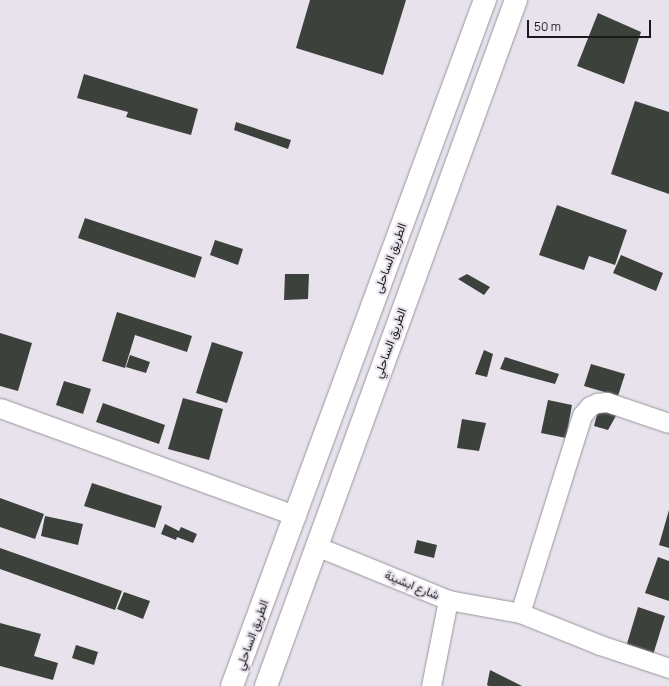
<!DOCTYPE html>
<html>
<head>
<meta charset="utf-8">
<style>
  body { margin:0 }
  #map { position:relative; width:669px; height:686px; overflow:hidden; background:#e7e2eb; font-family:Manrope,Vazirmatn,sans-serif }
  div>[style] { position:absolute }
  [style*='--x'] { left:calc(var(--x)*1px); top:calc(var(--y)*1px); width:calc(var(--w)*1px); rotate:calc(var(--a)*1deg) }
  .building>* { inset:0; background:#3c413b }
  .roads { filter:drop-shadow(0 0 1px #99959d) drop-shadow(0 0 1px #99959d) }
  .minor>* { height:19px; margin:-9.5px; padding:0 9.5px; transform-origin:9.5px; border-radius:9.5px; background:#fff }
  .trunk>* { height:22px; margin:-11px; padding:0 11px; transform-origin:11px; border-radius:11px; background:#fff }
  span { translate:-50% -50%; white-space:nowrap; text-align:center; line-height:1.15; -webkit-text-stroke:4px #e7e2eb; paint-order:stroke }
  .street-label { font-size:12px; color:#1b191c }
  .scale { position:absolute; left:527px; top:20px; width:124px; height:18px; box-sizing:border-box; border:2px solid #1b191c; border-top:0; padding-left:5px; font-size:12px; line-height:14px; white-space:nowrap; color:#1b191c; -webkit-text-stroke:3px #e7e2eb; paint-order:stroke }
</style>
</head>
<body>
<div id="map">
  <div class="building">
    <i style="clip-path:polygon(310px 0,406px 0,383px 75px,296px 48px)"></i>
    <i style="clip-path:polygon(598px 13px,641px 32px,624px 84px,577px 66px)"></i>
    <i style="clip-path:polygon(84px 74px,198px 109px,191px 135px,126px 117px,128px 112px,77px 98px)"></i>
    <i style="clip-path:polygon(635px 101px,669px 112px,669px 194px,611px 174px)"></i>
    <i style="clip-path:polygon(236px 122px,291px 140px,288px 149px,234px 130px)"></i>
    <i style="clip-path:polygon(557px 205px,627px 230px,615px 265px,589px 256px,584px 270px,539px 255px)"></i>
    <i style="clip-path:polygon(85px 218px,202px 257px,195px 278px,78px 238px)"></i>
    <i style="clip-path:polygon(215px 240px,243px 249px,238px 265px,210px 255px)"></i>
    <i style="clip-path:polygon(621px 255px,663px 273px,656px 291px,613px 273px)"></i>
    <i style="clip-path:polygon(285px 274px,309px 274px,308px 299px,284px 300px)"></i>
    <i style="clip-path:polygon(467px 274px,490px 287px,484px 295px,458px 279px)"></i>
    <i style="clip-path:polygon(117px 312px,192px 336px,187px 352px,135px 335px,125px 368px,102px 361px)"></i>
    <i style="clip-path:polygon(0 333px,32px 343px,18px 391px,0 386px)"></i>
    <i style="clip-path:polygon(212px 342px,243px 352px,227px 403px,196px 393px)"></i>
    <i style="clip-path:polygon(484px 350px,493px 354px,487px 377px,475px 374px)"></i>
    <i style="clip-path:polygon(130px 355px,150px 362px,146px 373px,126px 367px)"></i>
    <i style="clip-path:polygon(505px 357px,559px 374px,555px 384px,500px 369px)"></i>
    <i style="clip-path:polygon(591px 364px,625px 374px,618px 396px,584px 386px)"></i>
    <i style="clip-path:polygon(64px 381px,91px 389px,83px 414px,56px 405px)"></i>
    <i style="clip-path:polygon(183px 398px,223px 409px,209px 460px,168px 449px)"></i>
    <i style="clip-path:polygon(548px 400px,572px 405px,566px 438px,541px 433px)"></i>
    <i style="clip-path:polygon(103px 403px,165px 425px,159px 444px,96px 422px)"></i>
    <i style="clip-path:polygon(599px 407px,617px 414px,608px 430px,594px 426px)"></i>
    <i style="clip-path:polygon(462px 419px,486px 423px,479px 451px,457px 448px)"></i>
    <i style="clip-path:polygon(92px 483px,162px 506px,155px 528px,84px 506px)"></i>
    <i style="clip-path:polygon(0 498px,44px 514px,35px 539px,0 527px)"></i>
    <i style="clip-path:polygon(669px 510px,669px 548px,659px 545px)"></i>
    <i style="clip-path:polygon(45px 516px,83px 524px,78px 545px,41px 536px)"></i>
    <i style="clip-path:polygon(165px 524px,179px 531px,181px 527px,197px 534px,193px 543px,177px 537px,176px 540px,161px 534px)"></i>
    <i style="clip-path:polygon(417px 540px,437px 545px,434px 558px,414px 553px)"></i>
    <i style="clip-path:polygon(0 548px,122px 591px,115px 610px,0 569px)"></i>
    <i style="clip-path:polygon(658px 557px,669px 561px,669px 601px,645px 593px)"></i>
    <i style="clip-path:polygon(124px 592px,150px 601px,143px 619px,117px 609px)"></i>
    <i style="clip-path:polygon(638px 607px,665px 616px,653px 655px,626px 647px)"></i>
    <i style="clip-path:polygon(0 623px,41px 634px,34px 656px,58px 663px,53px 680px,0 666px)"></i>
    <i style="clip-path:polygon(76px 645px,98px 652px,94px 665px,72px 658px)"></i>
    <i style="clip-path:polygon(490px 670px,522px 686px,489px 686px,487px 685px)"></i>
  </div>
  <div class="roads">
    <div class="minor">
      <i style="--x:0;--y:408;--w:315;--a:20"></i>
      <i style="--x:316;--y:546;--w:143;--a:22.2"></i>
      <i style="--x:448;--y:600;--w:73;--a:10.2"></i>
      <i style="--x:520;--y:613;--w:86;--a:21.8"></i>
      <i style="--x:600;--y:645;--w:73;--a:18.4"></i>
      <i style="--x:520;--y:613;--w:207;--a:-72.6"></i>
      <i style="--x:582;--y:415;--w:12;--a:-48"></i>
      <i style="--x:590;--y:406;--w:8;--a:-23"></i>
      <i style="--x:597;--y:403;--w:10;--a:-6"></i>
      <i style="--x:607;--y:402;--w:65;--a:18.7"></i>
      <i style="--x:431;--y:686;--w:88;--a:-78.8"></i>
    </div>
    <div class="trunk">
      <i style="--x:232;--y:686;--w:731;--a:-69.76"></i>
      <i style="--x:266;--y:686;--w:730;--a:-69.98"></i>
    </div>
  </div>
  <div class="street-label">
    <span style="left:390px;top:258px;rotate:-70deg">الطريق الساحلى</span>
    <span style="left:390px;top:343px;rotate:-70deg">الطريق الساحلي</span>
    <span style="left:412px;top:585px;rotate:22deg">شارع ابشينة</span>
    <span style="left:252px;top:635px;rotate:-70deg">الطريق الساحلي</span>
  </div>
  <div class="scale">50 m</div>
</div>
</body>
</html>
